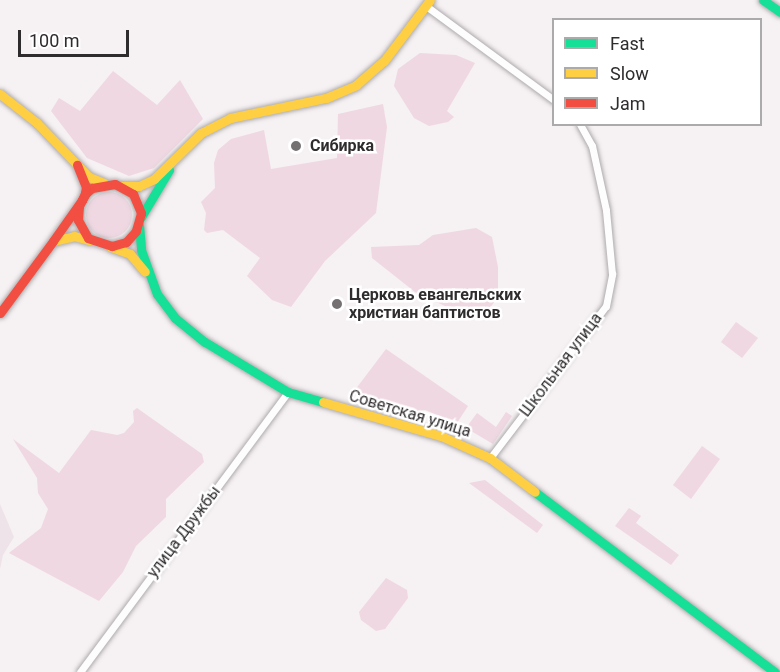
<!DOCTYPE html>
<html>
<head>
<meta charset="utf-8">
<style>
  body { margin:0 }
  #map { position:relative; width:780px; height:672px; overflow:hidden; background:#f6f1f3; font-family:Roboto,sans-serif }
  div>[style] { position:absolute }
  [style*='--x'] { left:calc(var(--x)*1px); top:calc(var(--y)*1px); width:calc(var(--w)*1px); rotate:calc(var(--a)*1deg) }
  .built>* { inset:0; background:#eee3e8 }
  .green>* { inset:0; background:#efd8e2 }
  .round { border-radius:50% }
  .roads { filter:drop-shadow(0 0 2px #aeabac) drop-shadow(0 0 2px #aeabac) }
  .street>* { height:7px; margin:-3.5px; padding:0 3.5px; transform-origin:3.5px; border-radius:3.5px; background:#fefdfd }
  .fast>* { height:9px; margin:-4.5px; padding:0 4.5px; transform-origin:4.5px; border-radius:4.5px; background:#16e098 }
  .slow>* { height:9px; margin:-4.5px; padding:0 4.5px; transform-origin:4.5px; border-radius:4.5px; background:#ffcf43 }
  .jam>* { height:9px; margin:-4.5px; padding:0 4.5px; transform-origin:4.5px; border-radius:4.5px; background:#f24e42 }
  .dots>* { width:16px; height:16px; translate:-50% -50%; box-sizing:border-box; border:3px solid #fff; border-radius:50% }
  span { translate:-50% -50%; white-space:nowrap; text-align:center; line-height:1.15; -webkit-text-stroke:5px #fff; paint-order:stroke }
  .poi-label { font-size:16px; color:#2f2c2d; font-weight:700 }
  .left { translate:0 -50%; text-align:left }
  .street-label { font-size:16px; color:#2f2c2d }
  .legend { position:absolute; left:552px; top:18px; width:210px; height:108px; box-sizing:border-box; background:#fff; border:2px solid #acabab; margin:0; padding:8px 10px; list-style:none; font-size:18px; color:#2f2c2d }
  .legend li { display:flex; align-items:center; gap:12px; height:30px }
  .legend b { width:30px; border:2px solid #acabab }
  .scale { position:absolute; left:18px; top:30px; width:111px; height:27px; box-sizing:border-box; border:3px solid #2f2c2d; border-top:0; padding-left:8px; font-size:18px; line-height:21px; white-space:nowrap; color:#2f2c2d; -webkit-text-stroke:4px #fff; paint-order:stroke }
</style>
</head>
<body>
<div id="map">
  <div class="built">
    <i style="clip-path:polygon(0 504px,14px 537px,3px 555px,0 569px)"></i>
  </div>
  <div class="green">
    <i style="clip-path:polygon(420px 53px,456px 55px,475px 63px,447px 111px,454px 117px,448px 122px,429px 126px,414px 118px,394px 86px,398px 69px)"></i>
    <i style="clip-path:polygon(113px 71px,157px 105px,180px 80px,203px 119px,154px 168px,129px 176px,87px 158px,51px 111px,59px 98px,80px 111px)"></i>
    <i style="clip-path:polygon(383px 104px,387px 127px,376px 213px,325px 261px,291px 307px,272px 300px,247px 276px,260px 258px,223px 230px,207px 233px,204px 230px,206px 213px,201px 202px,215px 188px,214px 163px,218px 150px,231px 139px,264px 130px,271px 169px,337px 158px,338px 114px)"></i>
    <i class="round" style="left:86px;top:192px;width:46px;height:46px"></i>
    <i style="clip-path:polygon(476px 228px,492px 237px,498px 267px,498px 297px,484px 316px,445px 306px,415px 292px,372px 258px,371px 247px,419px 245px,433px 235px)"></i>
    <i style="clip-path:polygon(736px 322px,758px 338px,742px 358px,721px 342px)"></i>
    <i style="clip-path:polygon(386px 349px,468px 406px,457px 423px,425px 410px,410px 413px,375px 403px,355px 390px)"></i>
    <i style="clip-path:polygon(137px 408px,202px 454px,204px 462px,166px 499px,166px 517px,136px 546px,123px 572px,99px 601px,9px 553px,41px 528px,48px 509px,38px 493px,37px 478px,13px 439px,59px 473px,91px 430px,117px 435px,124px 433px,134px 422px,133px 411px)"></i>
    <i style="clip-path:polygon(506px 412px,512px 416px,493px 444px,466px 428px,477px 413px,496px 427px)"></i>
    <i style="clip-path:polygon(702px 446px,720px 459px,691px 499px,673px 485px)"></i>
    <i style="clip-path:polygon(485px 480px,543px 525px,537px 533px,469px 483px)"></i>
    <i style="clip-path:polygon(629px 508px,641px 516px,636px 523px,679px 555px,671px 565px,615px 526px)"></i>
    <i style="clip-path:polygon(386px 578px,407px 590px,408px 598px,385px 629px,376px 631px,361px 620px,359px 612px)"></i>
  </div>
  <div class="roads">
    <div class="street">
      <i style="--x:426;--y:6;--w:159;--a:36.3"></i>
      <i style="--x:490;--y:458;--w:191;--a:-52.7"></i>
      <i style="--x:606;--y:306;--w:33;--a:-79"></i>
      <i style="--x:612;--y:274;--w:64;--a:-95.4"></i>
      <i style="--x:606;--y:210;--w:66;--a:-102.3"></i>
      <i style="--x:592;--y:146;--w:25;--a:-119"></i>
      <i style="--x:80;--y:672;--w:349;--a:-53.4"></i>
    </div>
    <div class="fast">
      <i style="--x:763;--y:0;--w:21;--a:35"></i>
      <i style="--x:141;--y:217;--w:55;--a:-59.2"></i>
      <i style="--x:139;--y:225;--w:25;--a:85"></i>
      <i style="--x:141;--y:250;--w:47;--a:70"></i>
      <i style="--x:157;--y:294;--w:30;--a:53"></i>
      <i style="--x:175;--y:318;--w:38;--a:39"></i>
      <i style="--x:205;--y:342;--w:97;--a:31.1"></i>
      <i style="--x:288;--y:392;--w:36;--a:16"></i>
      <i style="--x:535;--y:492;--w:300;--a:36.9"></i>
    </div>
    <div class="slow">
      <i style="--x:0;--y:94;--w:47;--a:38.1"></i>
      <i style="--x:37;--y:123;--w:75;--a:46.1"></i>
      <i style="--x:89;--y:177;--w:16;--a:22"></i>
      <i style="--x:122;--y:186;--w:17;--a:0"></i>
      <i style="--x:139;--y:186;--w:17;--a:-25"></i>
      <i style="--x:154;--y:179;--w:66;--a:-44.4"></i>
      <i style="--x:201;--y:133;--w:33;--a:-27"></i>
      <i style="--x:230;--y:118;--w:98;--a:-11.8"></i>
      <i style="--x:326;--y:98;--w:33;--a:-23"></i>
      <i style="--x:356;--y:85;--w:37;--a:-41"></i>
      <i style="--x:384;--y:61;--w:76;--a:-53"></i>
      <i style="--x:53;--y:241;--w:22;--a:-13"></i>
      <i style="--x:74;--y:236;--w:16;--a:15"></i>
      <i style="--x:111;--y:247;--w:20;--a:20"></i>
      <i style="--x:130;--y:254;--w:23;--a:50"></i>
      <i style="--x:323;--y:402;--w:123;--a:16.1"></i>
      <i style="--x:441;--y:436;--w:54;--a:24.2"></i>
      <i style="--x:490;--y:458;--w:56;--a:37.1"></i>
    </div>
    <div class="jam">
      <i style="--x:0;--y:313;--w:89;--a:-53.6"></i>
      <i style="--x:53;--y:241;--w:50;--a:-54.7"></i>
      <i style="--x:82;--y:200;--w:8;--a:-60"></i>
      <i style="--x:86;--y:193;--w:8;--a:-40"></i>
      <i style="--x:92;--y:188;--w:23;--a:-10"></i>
      <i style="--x:115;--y:184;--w:21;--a:29"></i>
      <i style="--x:133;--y:194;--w:21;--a:67"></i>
      <i style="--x:141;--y:213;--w:19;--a:106"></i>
      <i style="--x:136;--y:231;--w:15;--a:132"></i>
      <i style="--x:126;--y:242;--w:15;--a:164"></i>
      <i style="--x:112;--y:246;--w:25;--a:-162"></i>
      <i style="--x:88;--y:238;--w:21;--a:-119"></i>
      <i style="--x:78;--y:220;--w:14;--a:-86"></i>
      <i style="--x:79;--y:206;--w:7;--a:-63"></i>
      <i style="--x:82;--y:200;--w:8;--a:-67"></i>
      <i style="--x:85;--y:193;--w:6;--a:-81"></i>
      <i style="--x:86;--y:187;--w:24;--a:-112"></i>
    </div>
  </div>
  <div class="dots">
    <i style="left:296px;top:146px;background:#757172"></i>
    <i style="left:337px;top:304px;background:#757172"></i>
  </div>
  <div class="poi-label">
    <span class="left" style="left:310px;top:146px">Сибирка</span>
    <span class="left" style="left:349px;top:304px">Церковь евангельских<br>христиан баптистов</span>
  </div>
  <div class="street-label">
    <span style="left:561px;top:365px;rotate:-53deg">Школьная улица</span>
    <span style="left:410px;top:414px;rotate:17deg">Советская улица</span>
    <span style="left:184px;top:532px;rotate:-53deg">улица Дружбы</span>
  </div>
  <ul class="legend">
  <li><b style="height:8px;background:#16e098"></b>Fast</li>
  <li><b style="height:8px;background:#ffcf43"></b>Slow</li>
  <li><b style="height:8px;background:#f24e42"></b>Jam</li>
  </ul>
  <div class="scale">100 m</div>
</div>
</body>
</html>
